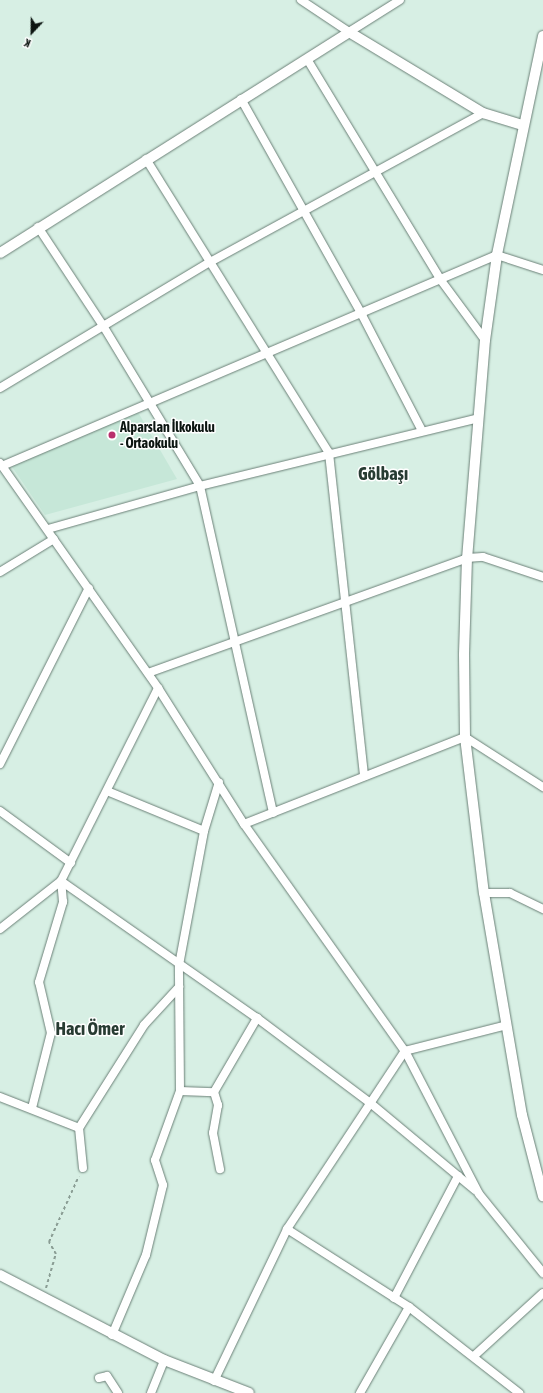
<!DOCTYPE html>
<html>
<head>
<meta charset="utf-8">
<style>
  body { margin:0 }
  #map { position:relative; width:543px; height:1393px; overflow:hidden; background:#d7efe4; font-family:"Asap Condensed",sans-serif }
  div>[style] { position:absolute }
  [style*='--x'] { left:calc(var(--x)*1px); top:calc(var(--y)*1px); width:calc(var(--w)*1px); rotate:calc(var(--a)*1deg) }
  .built>* { inset:0; background:#c6e7d8 }
  .path>* { height:2px; margin-top:-1px; transform-origin:0; background:repeating-linear-gradient(90deg,#8a9d94 0 3px,transparent 0 6px) }
  .roads { filter:drop-shadow(0 0 1px #6b8077) drop-shadow(0 0 1px #6b8077) }
  .minor>* { height:8px; margin:-4px; padding:0 4px; transform-origin:4px; border-radius:4px; background:#fff }
  .tertiary>* { height:10px; margin:-5px; padding:0 5px; transform-origin:5px; border-radius:5px; background:#fff }
  .dots>* { width:11px; height:11px; translate:-50% -50%; box-sizing:border-box; border:2px solid #fff; border-radius:50% }
  span { translate:-50% -50%; white-space:nowrap; text-align:center; line-height:1.15; -webkit-text-stroke:3px #fff; paint-order:stroke }
  .poi-label { font-size:14px; color:#0c1511; font-weight:700 }
  .left { translate:0 -50%; text-align:left }
  .district-label { font-size:18px; color:#273b32; font-weight:700 }
  .north { position:absolute; left:12px; top:12px; width:40px; height:40px; -webkit-text-stroke:3px #fff; paint-order:stroke; rotate:202deg; font-size:11px; font-weight:700; line-height:16px; text-align:center; color:#0c1511 }
  .north::after { content:''; display:block; margin:auto; width:14px; height:18px; background:#0c1511; clip-path:polygon(50% 0,100% 100%,50% 72%,0 100%) }
</style>
</head>
<body>
<div id="map">
  <div class="built">
    <i style="clip-path:polygon(135px 407px,177px 479px,45px 515px,10px 464px)"></i>
  </div>
  <div class="path">
    <i style="--x:46;--y:1288;--w:35;--a:-74"></i>
    <i style="--x:56;--y:1254;--w:14;--a:-120"></i>
    <i style="--x:49;--y:1242;--w:72;--a:-65.6"></i>
  </div>
  <div class="roads">
    <div class="minor">
      <i style="--x:301;--y:0;--w:58;--a:33.7"></i>
      <i style="--x:349;--y:32;--w:60;--a:-32.1"></i>
      <i style="--x:307;--y:59;--w:257;--a:58.8"></i>
      <i style="--x:440;--y:279;--w:76;--a:53.6"></i>
      <i style="--x:241;--y:99;--w:248;--a:60.7"></i>
      <i style="--x:362;--y:315;--w:128;--a:62.6"></i>
      <i style="--x:146;--y:159;--w:346;--a:58.1"></i>
      <i style="--x:329;--y:453;--w:325;--a:83.8"></i>
      <i style="--x:38;--y:227;--w:116;--a:56.6"></i>
      <i style="--x:102;--y:324;--w:189;--a:58.8"></i>
      <i style="--x:200;--y:486;--w:335;--a:77.4"></i>
      <i style="--x:0;--y:388;--w:245;--a:-31"></i>
      <i style="--x:210;--y:262;--w:311;--a:-28.6"></i>
      <i style="--x:0;--y:463;--w:275;--a:54.9"></i>
      <i style="--x:158;--y:688;--w:161;--a:57.7"></i>
      <i style="--x:244;--y:824;--w:278;--a:54.7"></i>
      <i style="--x:405;--y:1051;--w:161;--a:62.6"></i>
      <i style="--x:479;--y:1194;--w:102;--a:51"></i>
      <i style="--x:2;--y:466;--w:538;--a:-23.09"></i>
      <i style="--x:497;--y:255;--w:48;--a:18.1"></i>
      <i style="--x:48;--y:529;--w:158;--a:-15.8"></i>
      <i style="--x:200;--y:486;--w:286;--a:-13.7"></i>
      <i style="--x:0;--y:572;--w:63;--a:-31.4"></i>
      <i style="--x:148;--y:673;--w:339;--a:-19.8"></i>
      <i style="--x:467;--y:558;--w:16;--a:-4"></i>
      <i style="--x:483;--y:557;--w:63;--a:18.4"></i>
      <i style="--x:0;--y:764;--w:197;--a:-63.2"></i>
      <i style="--x:107;--y:791;--w:105;--a:22.4"></i>
      <i style="--x:0;--y:811;--w:88;--a:36.2"></i>
      <i style="--x:244;--y:824;--w:238;--a:-21.5"></i>
      <i style="--x:465;--y:737;--w:93;--a:32.7"></i>
      <i style="--x:61;--y:881;--w:239;--a:35"></i>
      <i style="--x:257;--y:1018;--w:140;--a:36.9"></i>
      <i style="--x:369;--y:1102;--w:138;--a:39.7"></i>
      <i style="--x:484;--y:893;--w:26;--a:0"></i>
      <i style="--x:510;--y:893;--w:37;--a:26"></i>
      <i style="--x:0;--y:929;--w:78;--a:-38.2"></i>
      <i style="--x:61;--y:881;--w:216;--a:-63.3"></i>
      <i style="--x:180;--y:1091;--w:34;--a:2"></i>
      <i style="--x:214;--y:1092;--w:86;--a:-59.8"></i>
      <i style="--x:214;--y:1092;--w:14;--a:73"></i>
      <i style="--x:218;--y:1105;--w:28;--a:100"></i>
      <i style="--x:213;--y:1133;--w:37;--a:79"></i>
      <i style="--x:0;--y:1097;--w:85;--a:21.4"></i>
      <i style="--x:32;--y:1108;--w:77;--a:-75.8"></i>
      <i style="--x:51;--y:1033;--w:52;--a:-103.2"></i>
      <i style="--x:39;--y:982;--w:84;--a:-73.3"></i>
      <i style="--x:63;--y:902;--w:21;--a:-95"></i>
      <i style="--x:83;--y:1168;--w:40;--a:-95.7"></i>
      <i style="--x:79;--y:1128;--w:122;--a:-57.7"></i>
      <i style="--x:144;--y:1025;--w:52;--a:-47.4"></i>
      <i style="--x:287;--y:1229;--w:145;--a:32.6"></i>
      <i style="--x:409;--y:1307;--w:140;--a:38"></i>
      <i style="--x:394;--y:1298;--w:138;--a:-62.3"></i>
      <i style="--x:112;--y:1335;--w:87;--a:-67"></i>
      <i style="--x:146;--y:1255;--w:72;--a:-76.3"></i>
      <i style="--x:163;--y:1185;--w:26;--a:-108"></i>
      <i style="--x:155;--y:1160;--w:73;--a:-70.1"></i>
      <i style="--x:180;--y:1091;--w:126;--a:-90.5"></i>
      <i style="--x:179;--y:965;--w:136;--a:-79.4"></i>
      <i style="--x:204;--y:831;--w:51;--a:-73"></i>
      <i style="--x:474;--y:1356;--w:93;--a:-42.4"></i>
      <i style="--x:99;--y:1378;--w:8;--a:-14"></i>
      <i style="--x:107;--y:1376;--w:20;--a:57"></i>
      <i style="--x:214;--y:1381;--w:169;--a:-64.3"></i>
      <i style="--x:287;--y:1229;--w:214;--a:-56.5"></i>
      <i style="--x:405;--y:1051;--w:105;--a:-14.3"></i>
      <i style="--x:151;--y:1393;--w:35;--a:-68"></i>
      <i style="--x:360;--y:1393;--w:99;--a:-60.3"></i>
    </div>
    <div class="tertiary">
      <i style="--x:543;--y:36;--w:224;--a:101.9"></i>
      <i style="--x:497;--y:255;--w:86;--a:98"></i>
      <i style="--x:485;--y:340;--w:219;--a:94.7"></i>
      <i style="--x:467;--y:558;--w:97;--a:91.8"></i>
      <i style="--x:464;--y:655;--w:82;--a:89.3"></i>
      <i style="--x:465;--y:737;--w:157;--a:83.1"></i>
      <i style="--x:484;--y:893;--w:225;--a:80.3"></i>
      <i style="--x:522;--y:1115;--w:84;--a:75.5"></i>
      <i style="--x:0;--y:253;--w:413;--a:-32.3"></i>
      <i style="--x:349;--y:32;--w:157;--a:31.2"></i>
      <i style="--x:483;--y:113;--w:41;--a:17.1"></i>
      <i style="--x:0;--y:1275;--w:185;--a:27.4"></i>
      <i style="--x:164;--y:1360;--w:91;--a:21.2"></i>
    </div>
  </div>
  <div class="dots">
    <i style="left:112px;top:435px;background:#b9306d"></i>
  </div>
  <div class="poi-label">
    <span class="left" style="left:120px;top:435px">Alparslan İlkokulu<br>- Ortaokulu</span>
  </div>
  <div class="district-label">
    <span style="left:383px;top:474px">Gölbaşı</span>
    <span style="left:90px;top:1029px">Hacı Ömer</span>
  </div>
  <div class="north">K</div>
</div>
</body>
</html>
